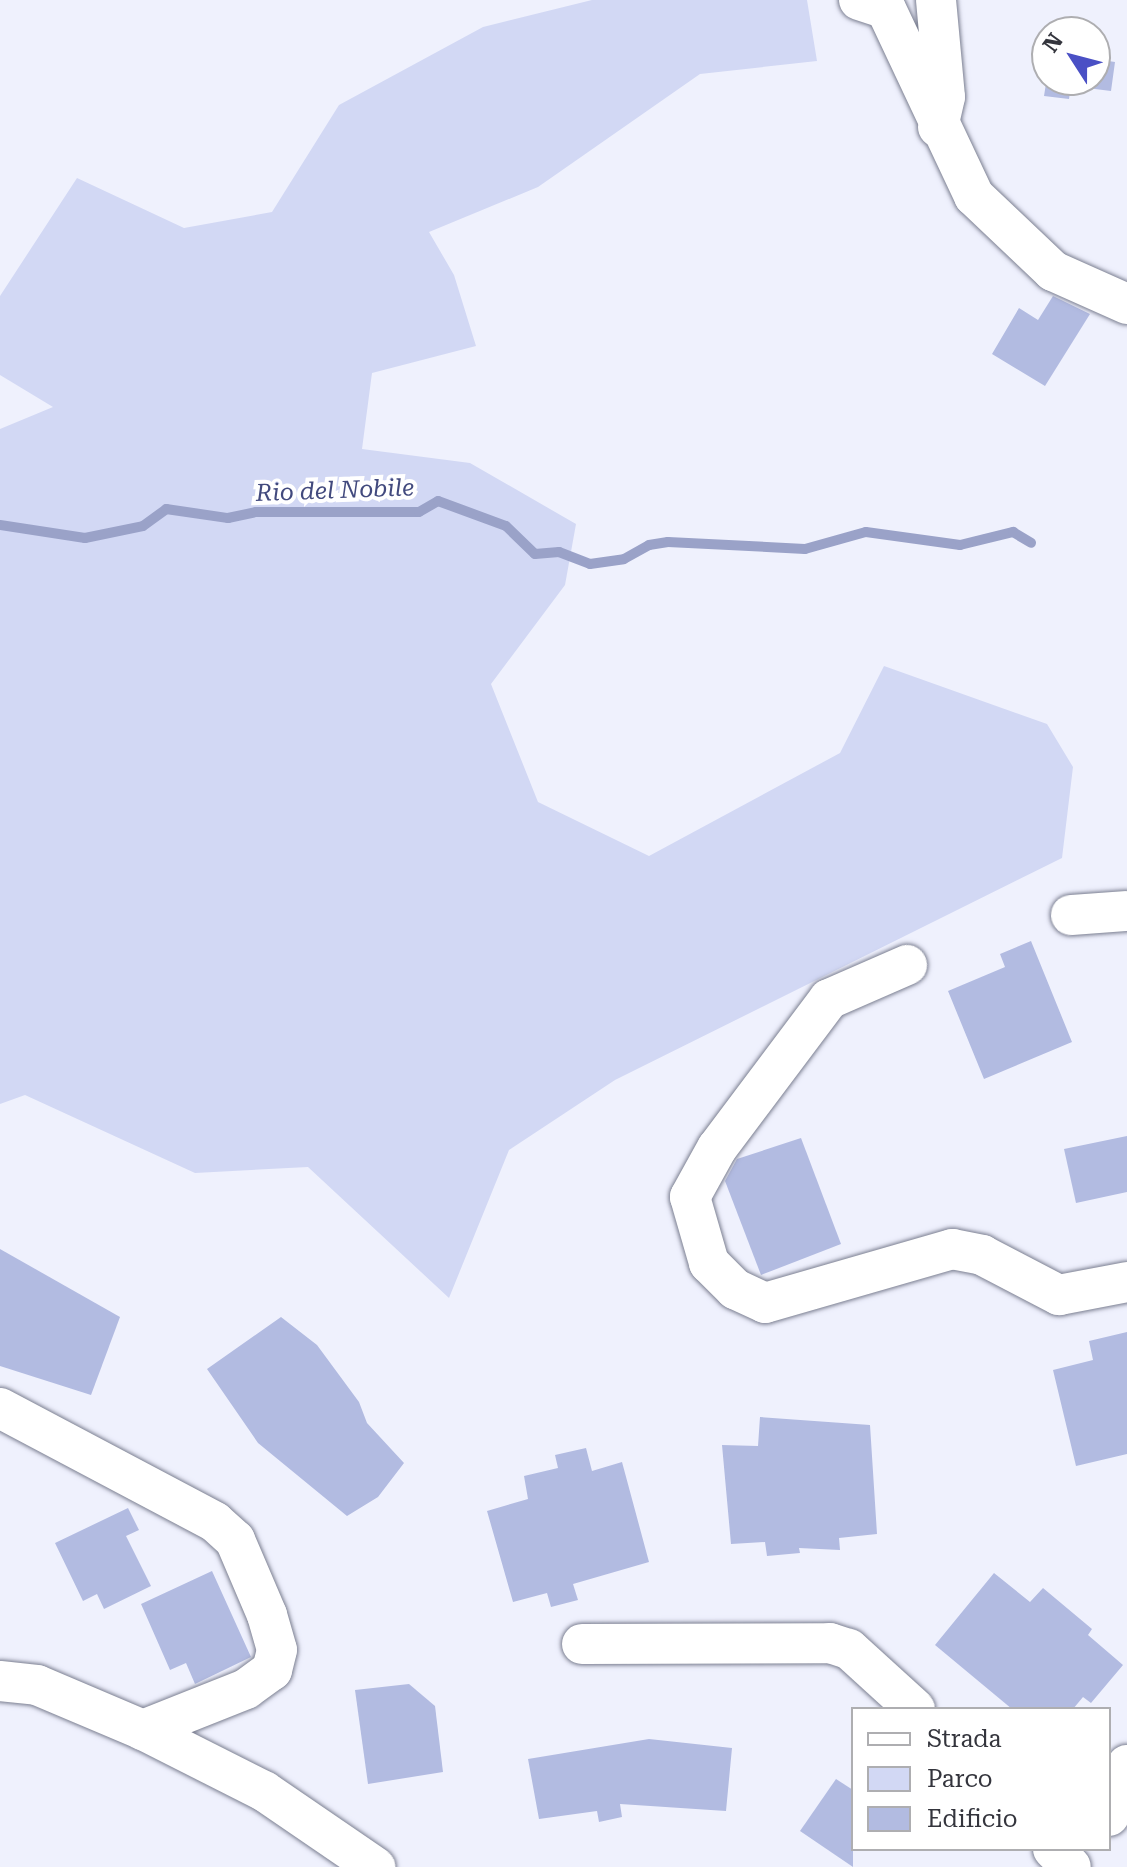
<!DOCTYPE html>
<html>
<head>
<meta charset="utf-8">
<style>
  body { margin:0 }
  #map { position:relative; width:1127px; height:1867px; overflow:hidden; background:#eff1fd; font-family:"Roboto Serif",serif }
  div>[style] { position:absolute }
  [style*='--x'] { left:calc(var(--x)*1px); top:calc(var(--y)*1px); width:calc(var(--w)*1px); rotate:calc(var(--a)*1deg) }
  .green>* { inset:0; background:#d2d8f4 }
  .stream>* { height:10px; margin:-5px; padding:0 5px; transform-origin:5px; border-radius:5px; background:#9aa2c8 }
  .building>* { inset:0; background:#b2bbe1 }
  .roads { filter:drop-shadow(0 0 2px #7b7f91) drop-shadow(0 0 2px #7b7f91) }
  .minor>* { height:40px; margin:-20px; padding:0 20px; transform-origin:20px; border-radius:20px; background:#fff }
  span { translate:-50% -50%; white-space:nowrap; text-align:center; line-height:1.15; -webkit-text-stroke:8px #fff; paint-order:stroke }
  .water-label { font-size:24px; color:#424a7e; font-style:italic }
  .legend { position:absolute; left:851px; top:1707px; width:260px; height:144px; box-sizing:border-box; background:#fff; border:2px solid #aeaeb1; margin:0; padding:10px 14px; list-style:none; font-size:24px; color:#34353d }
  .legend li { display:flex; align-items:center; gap:16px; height:40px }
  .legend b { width:40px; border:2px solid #aeaeb1 }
  .north { position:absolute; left:1031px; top:16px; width:80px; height:80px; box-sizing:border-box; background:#fff; border:2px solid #aeaeb1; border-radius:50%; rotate:306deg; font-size:22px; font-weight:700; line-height:32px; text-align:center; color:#34353d }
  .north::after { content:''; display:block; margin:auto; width:28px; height:36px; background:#4a50c5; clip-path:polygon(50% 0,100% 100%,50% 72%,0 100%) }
</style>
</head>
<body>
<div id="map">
  <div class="green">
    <i style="clip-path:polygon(592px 0,807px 0,817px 61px,700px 74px,538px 187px,429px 232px,454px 275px,476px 346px,372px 373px,362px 449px,470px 463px,576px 524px,565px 585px,491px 684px,538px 802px,649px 856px,840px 753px,884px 666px,1047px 724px,1073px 767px,1062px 858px,615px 1080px,509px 1150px,449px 1298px,308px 1167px,195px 1173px,25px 1095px,0 1104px,0 429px,53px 407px,0 375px,0 296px,77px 178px,184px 228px,272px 212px,339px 105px,483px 27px)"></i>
  </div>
  <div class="stream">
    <i style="--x:0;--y:525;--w:86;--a:8.7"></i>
    <i style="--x:85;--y:538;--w:59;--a:-11.7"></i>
    <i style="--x:143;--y:526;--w:29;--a:-36"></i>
    <i style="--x:166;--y:509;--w:63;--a:8.3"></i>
    <i style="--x:228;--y:518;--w:29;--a:-12"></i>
    <i style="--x:256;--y:512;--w:163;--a:0"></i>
    <i style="--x:419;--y:512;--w:22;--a:-30"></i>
    <i style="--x:438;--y:501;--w:72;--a:20.2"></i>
    <i style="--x:506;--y:526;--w:40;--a:44"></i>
    <i style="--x:535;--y:554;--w:24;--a:-5"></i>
    <i style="--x:559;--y:552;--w:33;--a:21"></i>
    <i style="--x:590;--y:564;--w:34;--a:-8"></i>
    <i style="--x:624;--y:559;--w:29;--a:-29"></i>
    <i style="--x:649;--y:545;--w:19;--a:-9"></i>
    <i style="--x:668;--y:542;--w:137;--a:2.9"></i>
    <i style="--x:805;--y:549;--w:63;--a:-15.6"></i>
    <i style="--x:866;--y:532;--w:95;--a:7.9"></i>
    <i style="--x:960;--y:545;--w:55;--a:-13.8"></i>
    <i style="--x:1013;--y:532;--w:21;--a:31"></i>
  </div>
  <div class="building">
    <i style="clip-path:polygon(1095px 59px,1115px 62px,1111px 91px,1071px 86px,1069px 99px,1044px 96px,1047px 77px,1095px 80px)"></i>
    <i style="clip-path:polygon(1053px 296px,1090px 314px,1045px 386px,992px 354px,1019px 308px,1038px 320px)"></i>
    <i style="clip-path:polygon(1031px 941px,1072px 1042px,984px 1079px,948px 991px,1005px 967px,1000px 954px)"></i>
    <i style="clip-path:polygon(1127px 1136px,1127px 1192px,1076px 1203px,1064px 1149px)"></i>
    <i style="clip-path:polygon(801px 1138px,841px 1244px,761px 1275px,725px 1181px,737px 1159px)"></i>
    <i style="clip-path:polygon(0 1249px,120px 1317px,91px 1395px,0 1366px)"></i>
    <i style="clip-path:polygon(281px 1317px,317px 1345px,359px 1402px,367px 1423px,404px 1463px,378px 1497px,347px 1516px,258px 1443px,207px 1369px)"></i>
    <i style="clip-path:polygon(1127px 1332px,1127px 1454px,1076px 1466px,1053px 1370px,1093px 1360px,1089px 1341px)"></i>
    <i style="clip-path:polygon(760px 1417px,870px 1425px,877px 1534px,839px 1538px,840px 1550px,799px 1548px,800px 1553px,767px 1556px,765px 1542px,731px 1544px,722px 1445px,758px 1446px)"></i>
    <i style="clip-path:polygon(586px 1448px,592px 1471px,622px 1462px,649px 1562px,573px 1584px,578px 1600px,551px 1607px,547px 1593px,513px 1602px,487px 1511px,528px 1499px,524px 1476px,558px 1468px,555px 1455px)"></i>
    <i style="clip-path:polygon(128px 1508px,139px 1530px,126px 1536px,151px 1586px,104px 1609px,97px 1594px,83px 1601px,55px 1543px)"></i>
    <i style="clip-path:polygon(212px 1571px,251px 1657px,195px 1684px,186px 1663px,170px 1670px,141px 1604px)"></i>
    <i style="clip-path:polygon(994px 1573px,1030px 1602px,1043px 1588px,1092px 1629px,1088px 1635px,1123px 1665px,1091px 1703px,1083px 1697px,1073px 1709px,1012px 1709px,935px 1645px)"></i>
    <i style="clip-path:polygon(409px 1684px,435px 1706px,443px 1772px,368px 1784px,355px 1690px)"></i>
    <i style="clip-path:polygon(649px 1739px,732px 1748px,726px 1811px,620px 1804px,622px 1817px,599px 1822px,597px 1811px,539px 1819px,528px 1759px)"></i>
    <i style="clip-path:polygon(836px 1779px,853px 1790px,853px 1867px,800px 1831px)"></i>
  </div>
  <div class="roads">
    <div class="minor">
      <i style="--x:859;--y:0;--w:28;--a:18"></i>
      <i style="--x:886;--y:9;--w:207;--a:64.8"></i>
      <i style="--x:974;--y:196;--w:109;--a:43.5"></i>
      <i style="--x:1053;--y:271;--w:81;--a:24"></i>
      <i style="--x:936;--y:0;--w:97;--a:84.7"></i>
      <i style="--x:945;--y:97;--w:31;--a:103"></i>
      <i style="--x:1071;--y:915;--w:56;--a:-4.1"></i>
      <i style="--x:907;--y:965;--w:85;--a:156.4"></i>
      <i style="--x:829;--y:999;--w:186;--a:126.9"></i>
      <i style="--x:717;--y:1148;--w:56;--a:118.9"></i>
      <i style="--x:690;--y:1197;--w:69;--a:73.9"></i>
      <i style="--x:709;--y:1263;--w:37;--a:45"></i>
      <i style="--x:735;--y:1289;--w:33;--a:25"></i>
      <i style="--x:765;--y:1303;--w:195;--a:-16.1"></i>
      <i style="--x:952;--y:1249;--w:31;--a:11"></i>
      <i style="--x:982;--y:1255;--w:87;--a:27.5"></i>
      <i style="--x:1059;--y:1295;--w:69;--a:-10.8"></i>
      <i style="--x:0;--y:1408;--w:243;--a:27.9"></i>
      <i style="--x:215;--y:1522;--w:27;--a:42"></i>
      <i style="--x:235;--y:1540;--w:82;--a:66.9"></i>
      <i style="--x:267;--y:1615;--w:36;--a:74"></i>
      <i style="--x:277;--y:1650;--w:21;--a:104"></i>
      <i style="--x:272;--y:1670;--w:32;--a:144"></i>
      <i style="--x:246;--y:1689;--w:111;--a:158.3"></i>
      <i style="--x:582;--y:1644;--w:248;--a:-0.2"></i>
      <i style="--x:830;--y:1643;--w:20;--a:18"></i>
      <i style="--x:849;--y:1649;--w:89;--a:42.3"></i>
      <i style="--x:0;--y:1681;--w:37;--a:6"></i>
      <i style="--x:37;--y:1685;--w:115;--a:23"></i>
      <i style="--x:143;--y:1730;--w:136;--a:26.8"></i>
      <i style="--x:264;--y:1791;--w:135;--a:34.4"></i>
      <i style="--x:1109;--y:1816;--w:54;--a:-70.6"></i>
      <i style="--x:1053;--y:1849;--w:25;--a:45"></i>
    </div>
  </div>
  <div class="water-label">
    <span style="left:335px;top:491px;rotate:-2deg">Rio del Nobile</span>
  </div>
  <ul class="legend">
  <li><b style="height:10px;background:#fff"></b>Strada</li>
  <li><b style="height:22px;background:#d2d8f4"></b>Parco</li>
  <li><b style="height:22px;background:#b2bbe1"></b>Edificio</li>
  </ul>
  <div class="north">N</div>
</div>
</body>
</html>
